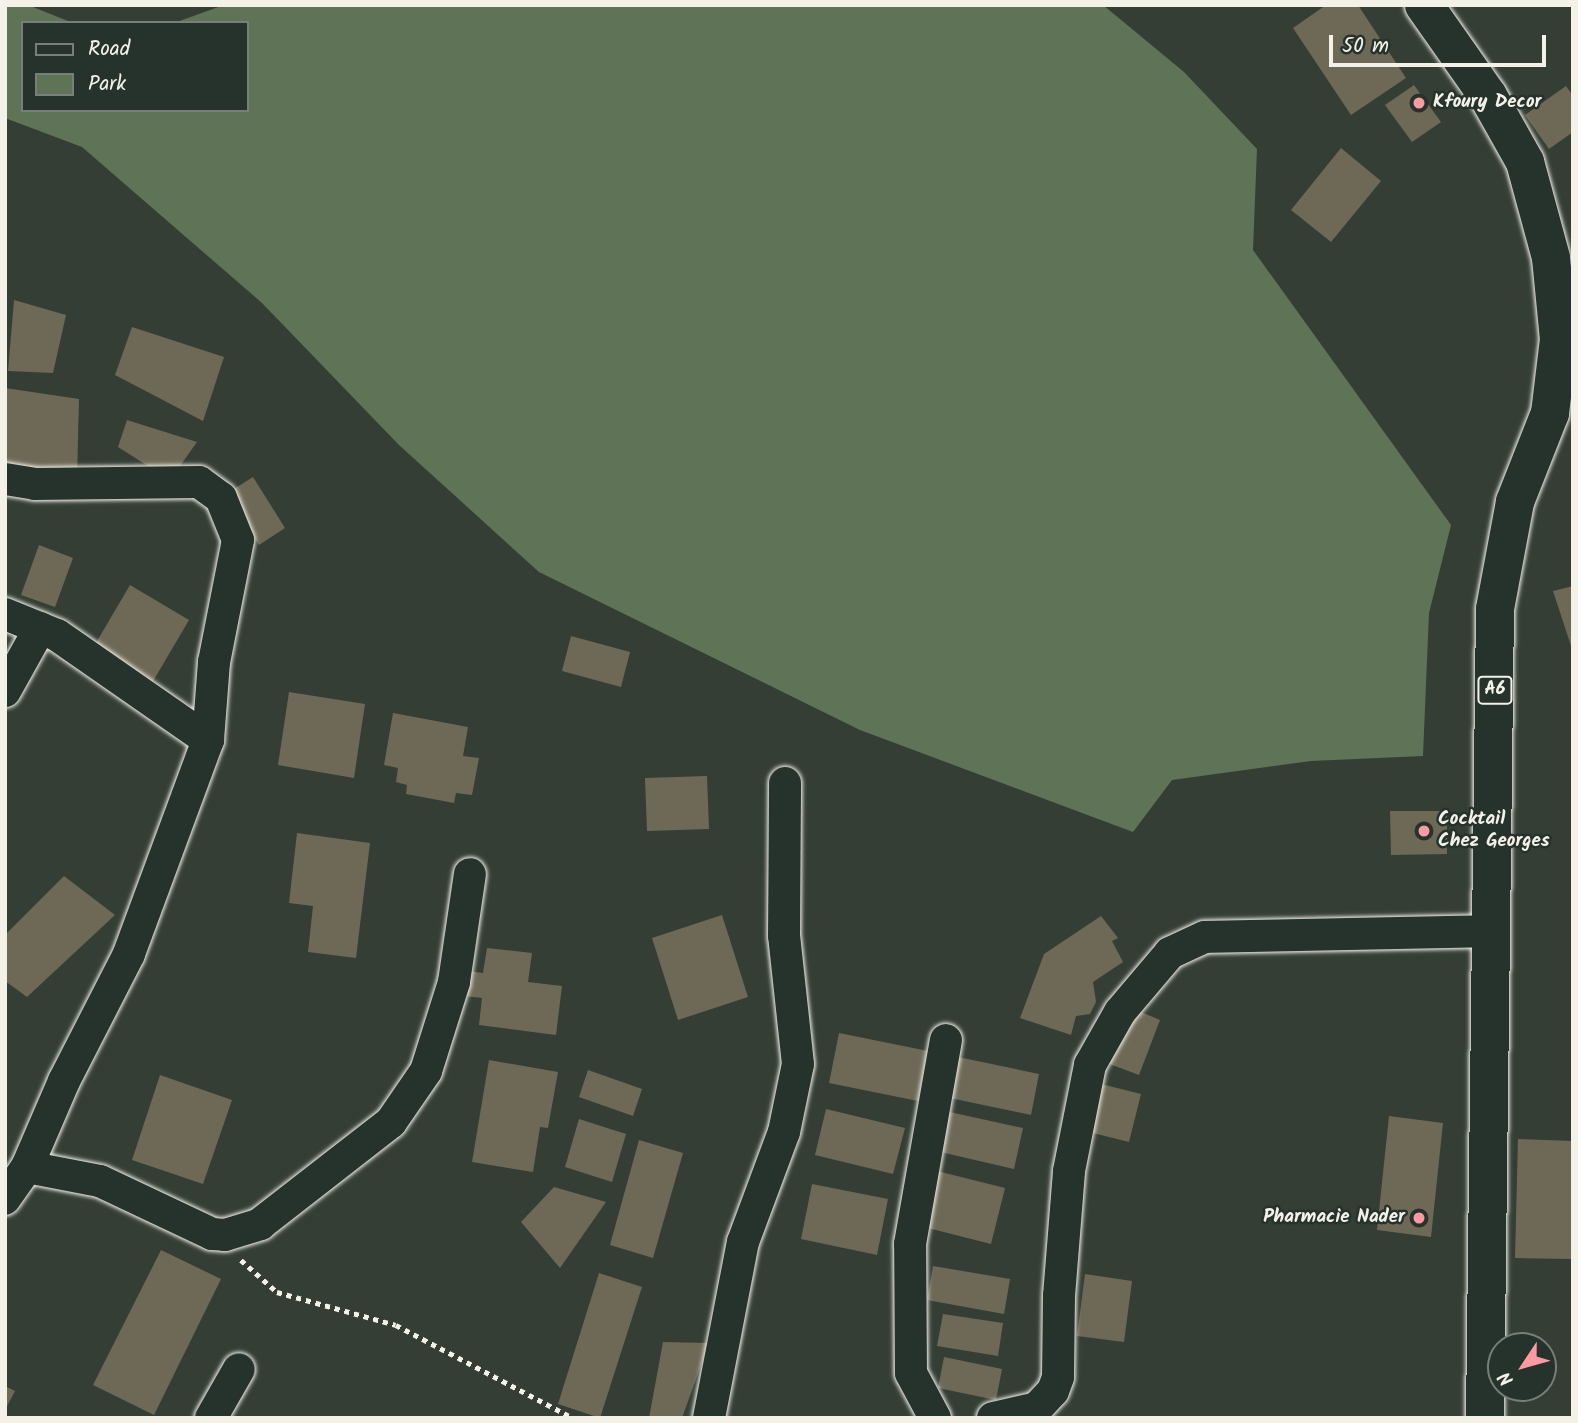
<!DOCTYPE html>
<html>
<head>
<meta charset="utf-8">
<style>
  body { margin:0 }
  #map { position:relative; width:1578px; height:1423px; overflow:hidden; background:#343e35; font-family:Kalam,sans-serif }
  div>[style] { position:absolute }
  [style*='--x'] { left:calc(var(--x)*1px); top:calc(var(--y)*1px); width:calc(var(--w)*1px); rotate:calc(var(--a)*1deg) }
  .green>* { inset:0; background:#5f7356 }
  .building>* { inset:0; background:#6e6957 }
  .path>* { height:4.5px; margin-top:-2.25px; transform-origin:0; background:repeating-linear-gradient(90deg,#f4f1e8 0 5px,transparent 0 10px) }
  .roads { filter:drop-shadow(0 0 2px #f4f1e8) drop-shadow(0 0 2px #f4f1e8) }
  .street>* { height:32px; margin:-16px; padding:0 16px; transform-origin:16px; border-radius:16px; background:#26332d }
  .highway>* { height:38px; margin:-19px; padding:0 19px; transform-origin:19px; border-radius:19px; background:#26332d }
  .dots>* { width:19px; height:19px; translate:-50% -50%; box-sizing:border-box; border:4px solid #26332d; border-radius:50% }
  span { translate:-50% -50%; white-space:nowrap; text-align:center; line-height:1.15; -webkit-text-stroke:5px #26332d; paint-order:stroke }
  .shield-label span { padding:2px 5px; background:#26332d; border:2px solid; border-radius:5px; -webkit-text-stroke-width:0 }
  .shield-label { font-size:18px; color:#f4f1e8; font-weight:700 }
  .poi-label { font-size:19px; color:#f4f1e8; font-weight:700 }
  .left { translate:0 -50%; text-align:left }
  .right { translate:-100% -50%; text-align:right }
  .frame { position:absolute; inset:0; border:7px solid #f4f1e8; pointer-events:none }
  .legend { position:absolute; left:21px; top:21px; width:228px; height:91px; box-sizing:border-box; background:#26332d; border:2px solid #787f78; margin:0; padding:9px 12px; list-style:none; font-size:21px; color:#f4f1e8 }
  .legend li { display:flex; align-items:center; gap:14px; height:35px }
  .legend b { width:35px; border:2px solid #787f78 }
  .north { position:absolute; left:1487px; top:1332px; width:70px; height:70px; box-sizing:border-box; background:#26332d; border:2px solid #787f78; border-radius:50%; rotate:234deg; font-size:19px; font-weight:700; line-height:28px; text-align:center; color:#f4f1e8 }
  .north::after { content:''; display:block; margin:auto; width:24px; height:32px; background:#ff9aa2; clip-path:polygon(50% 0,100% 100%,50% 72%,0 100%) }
  .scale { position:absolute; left:1329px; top:35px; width:217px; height:32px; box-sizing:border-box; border:4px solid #f4f1e8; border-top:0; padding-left:9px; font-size:21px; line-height:24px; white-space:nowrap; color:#f4f1e8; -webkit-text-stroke:5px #26332d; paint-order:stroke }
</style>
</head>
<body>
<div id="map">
  <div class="green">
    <i style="clip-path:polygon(5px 5px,28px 5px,73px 23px,23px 23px,23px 110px,247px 110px,247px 23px,174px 23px,224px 5px,1103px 5px,1184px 72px,1257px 149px,1253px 250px,1451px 525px,1429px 613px,1423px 756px,1311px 761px,1172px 780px,1133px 832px,860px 730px,539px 572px,399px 445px,262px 303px,82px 147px,5px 118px)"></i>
  </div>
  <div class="building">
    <i style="clip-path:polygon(1326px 5px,1358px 5px,1406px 78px,1351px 115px,1293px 28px)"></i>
    <i style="clip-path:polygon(1414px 85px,1441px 122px,1412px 142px,1385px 105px)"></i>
    <i style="clip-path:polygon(1566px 86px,1573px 96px,1573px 132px,1549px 149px,1525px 115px)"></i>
    <i style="clip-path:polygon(1341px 148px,1381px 181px,1331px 242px,1291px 210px)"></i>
    <i style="clip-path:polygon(14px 300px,66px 315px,53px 373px,8px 371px)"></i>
    <i style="clip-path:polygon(132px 327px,224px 357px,203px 421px,115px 375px)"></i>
    <i style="clip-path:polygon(5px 388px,79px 399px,77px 478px,5px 462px)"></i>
    <i style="clip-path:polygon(127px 420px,197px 442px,170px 480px,118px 447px)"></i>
    <i style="clip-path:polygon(253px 477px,285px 528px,259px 545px,226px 494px)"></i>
    <i style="clip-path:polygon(39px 545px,73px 558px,55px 607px,21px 595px)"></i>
    <i style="clip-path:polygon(130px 585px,189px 620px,152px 683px,93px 648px)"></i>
    <i style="clip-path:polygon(1573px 586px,1573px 649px,1572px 649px,1553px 591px)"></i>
    <i style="clip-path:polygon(571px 636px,630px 652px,621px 687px,562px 671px)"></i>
    <i style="clip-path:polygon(289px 692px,365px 704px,354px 778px,278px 765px)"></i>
    <i style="clip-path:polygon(393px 713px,468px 727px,463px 756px,479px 758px,472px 795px,456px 793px,454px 803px,406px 794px,407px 785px,396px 782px,398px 768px,384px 765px)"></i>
    <i style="clip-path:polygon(707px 776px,709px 829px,647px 831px,645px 778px)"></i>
    <i style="clip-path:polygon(1390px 811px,1447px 811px,1447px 854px,1391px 855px)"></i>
    <i style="clip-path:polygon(297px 833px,370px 843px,356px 958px,308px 952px,313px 906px,289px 903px)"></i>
    <i style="clip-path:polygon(64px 876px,115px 915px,27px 997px,5px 981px,5px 935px)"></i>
    <i style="clip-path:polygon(722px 915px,748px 997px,678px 1020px,652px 938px)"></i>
    <i style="clip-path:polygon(1101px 916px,1118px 938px,1112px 941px,1123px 962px,1093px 982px,1096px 1002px,1090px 1014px,1076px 1016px,1071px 1035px,1020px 1018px,1044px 954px)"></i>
    <i style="clip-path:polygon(487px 948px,532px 953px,528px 982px,562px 986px,556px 1035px,479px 1025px,482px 998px,465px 996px,468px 971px,483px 973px)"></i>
    <i style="clip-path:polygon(1129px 1007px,1160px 1020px,1139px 1075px,1107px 1063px)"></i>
    <i style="clip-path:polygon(839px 1033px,928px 1051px,918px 1101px,829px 1083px)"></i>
    <i style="clip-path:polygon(958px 1057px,1039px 1074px,1031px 1115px,950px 1098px)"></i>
    <i style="clip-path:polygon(489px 1060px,558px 1072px,548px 1128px,540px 1127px,533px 1172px,472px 1162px)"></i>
    <i style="clip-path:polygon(588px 1070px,642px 1089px,633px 1116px,579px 1097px)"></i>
    <i style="clip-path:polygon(160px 1075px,232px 1100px,203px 1184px,132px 1160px)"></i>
    <i style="clip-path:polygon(1101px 1084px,1141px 1094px,1129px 1142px,1089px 1132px)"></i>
    <i style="clip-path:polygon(826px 1109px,905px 1128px,893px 1174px,815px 1155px)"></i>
    <i style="clip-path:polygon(945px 1111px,1023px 1128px,1014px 1169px,936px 1151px)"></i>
    <i style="clip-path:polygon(1389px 1116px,1443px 1123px,1431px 1237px,1377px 1230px)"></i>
    <i style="clip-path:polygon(579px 1119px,626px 1134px,612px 1182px,565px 1167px)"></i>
    <i style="clip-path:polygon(1518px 1139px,1573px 1141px,1571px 1259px,1515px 1258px)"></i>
    <i style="clip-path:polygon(639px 1140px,683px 1153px,653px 1258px,610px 1245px)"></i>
    <i style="clip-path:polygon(933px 1170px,1005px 1188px,991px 1244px,920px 1226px)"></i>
    <i style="clip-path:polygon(812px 1184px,888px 1199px,877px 1255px,801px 1239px)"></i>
    <i style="clip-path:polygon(554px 1187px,606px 1202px,560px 1268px,521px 1222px)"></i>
    <i style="clip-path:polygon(161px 1250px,221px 1279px,154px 1415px,93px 1385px)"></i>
    <i style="clip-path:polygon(933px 1266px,1010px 1279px,1004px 1314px,927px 1300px)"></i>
    <i style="clip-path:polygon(599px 1273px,642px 1287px,600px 1418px,558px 1404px)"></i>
    <i style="clip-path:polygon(1085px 1274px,1132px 1281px,1124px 1342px,1077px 1336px)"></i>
    <i style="clip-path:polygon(943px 1314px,1003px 1323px,998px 1356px,937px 1346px)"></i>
    <i style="clip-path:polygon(663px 1342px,709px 1343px,682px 1418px,649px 1418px)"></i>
    <i style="clip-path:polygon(944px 1357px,1002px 1369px,996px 1400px,938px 1388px)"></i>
    <i style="clip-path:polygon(5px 1386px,15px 1391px,5px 1410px)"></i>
  </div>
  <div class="path">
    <i style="--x:241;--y:1260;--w:48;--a:41.6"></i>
    <i style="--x:277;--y:1292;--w:123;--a:15.5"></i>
    <i style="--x:396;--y:1325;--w:200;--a:27.7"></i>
  </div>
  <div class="roads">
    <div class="street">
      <i style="--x:5;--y:479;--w:30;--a:9"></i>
      <i style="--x:35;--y:484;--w:164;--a:-0.7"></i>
      <i style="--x:199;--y:482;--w:27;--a:36"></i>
      <i style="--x:221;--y:498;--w:45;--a:68"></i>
      <i style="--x:238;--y:540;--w:124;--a:101.1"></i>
      <i style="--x:214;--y:662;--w:78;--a:94.4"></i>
      <i style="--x:208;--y:740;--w:228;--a:110.3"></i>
      <i style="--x:129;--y:954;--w:143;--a:117.1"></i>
      <i style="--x:64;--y:1081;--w:94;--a:113.3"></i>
      <i style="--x:27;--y:1167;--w:39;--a:125"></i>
      <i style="--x:5;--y:614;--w:56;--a:22"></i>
      <i style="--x:57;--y:635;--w:184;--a:34.8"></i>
      <i style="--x:5;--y:691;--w:72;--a:-60.9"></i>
      <i style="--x:27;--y:1167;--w:74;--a:10.9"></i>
      <i style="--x:100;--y:1181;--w:124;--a:25.3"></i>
      <i style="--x:212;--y:1234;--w:13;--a:4"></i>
      <i style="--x:225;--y:1235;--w:37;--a:-17"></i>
      <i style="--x:260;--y:1224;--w:166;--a:-37.9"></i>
      <i style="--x:391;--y:1122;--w:62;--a:-55.5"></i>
      <i style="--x:426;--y:1071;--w:93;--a:-72.5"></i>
      <i style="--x:454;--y:982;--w:109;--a:-81.6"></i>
      <i style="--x:211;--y:1418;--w:56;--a:-60.3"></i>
      <i style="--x:709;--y:1418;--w:179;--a:-79.1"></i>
      <i style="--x:743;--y:1242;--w:117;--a:-69.6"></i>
      <i style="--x:784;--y:1132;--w:69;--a:-78.4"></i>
      <i style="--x:798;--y:1064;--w:129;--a:-96.2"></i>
      <i style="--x:784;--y:936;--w:153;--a:-89.6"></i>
      <i style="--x:935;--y:1418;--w:51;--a:-118.1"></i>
      <i style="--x:911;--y:1373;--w:129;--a:-90.4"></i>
      <i style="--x:910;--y:1244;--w:207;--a:-80"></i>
      <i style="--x:993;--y:1418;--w:45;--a:-12.8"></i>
      <i style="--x:1037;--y:1408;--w:23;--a:-47"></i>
      <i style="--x:1053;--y:1391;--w:15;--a:-70"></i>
      <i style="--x:1058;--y:1377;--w:81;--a:-89.3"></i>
      <i style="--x:1059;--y:1296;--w:125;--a:-85.4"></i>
      <i style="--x:1069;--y:1171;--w:108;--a:-78.8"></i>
      <i style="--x:1090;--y:1065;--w:61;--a:-60.5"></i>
      <i style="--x:1120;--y:1012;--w:77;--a:-49.7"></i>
      <i style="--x:1170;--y:953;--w:38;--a:-25"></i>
      <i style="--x:1205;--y:937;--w:288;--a:-1.2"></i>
    </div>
    <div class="highway">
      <i style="--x:1424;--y:5;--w:111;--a:54.9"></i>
      <i style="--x:1488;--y:96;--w:76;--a:60.7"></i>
      <i style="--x:1525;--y:162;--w:99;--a:74.8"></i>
      <i style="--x:1551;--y:258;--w:81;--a:84.4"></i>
      <i style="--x:1559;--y:339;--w:75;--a:96.9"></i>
      <i style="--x:1550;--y:413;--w:96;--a:111.5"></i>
      <i style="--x:1515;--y:502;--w:109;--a:100.6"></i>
      <i style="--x:1495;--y:609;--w:809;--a:90.71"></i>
    </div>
  </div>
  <div class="dots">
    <i style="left:1419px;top:103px;background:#ff9aa2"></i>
    <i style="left:1424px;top:831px;background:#ff9aa2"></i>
    <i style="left:1419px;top:1218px;background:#ff9aa2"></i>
  </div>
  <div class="shield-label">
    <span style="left:1495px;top:690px">A6</span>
  </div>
  <div class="poi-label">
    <span class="left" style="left:1433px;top:103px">Kfoury Decor</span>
    <span class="left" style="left:1438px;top:831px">Cocktail<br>Chez Georges</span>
    <span class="right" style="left:1405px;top:1218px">Pharmacie Nader</span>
  </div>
  <div class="frame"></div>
  <ul class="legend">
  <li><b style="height:9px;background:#26332d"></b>Road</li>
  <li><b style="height:19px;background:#5f7356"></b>Park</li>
  </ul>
  <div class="north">N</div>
  <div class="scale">50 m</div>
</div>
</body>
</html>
